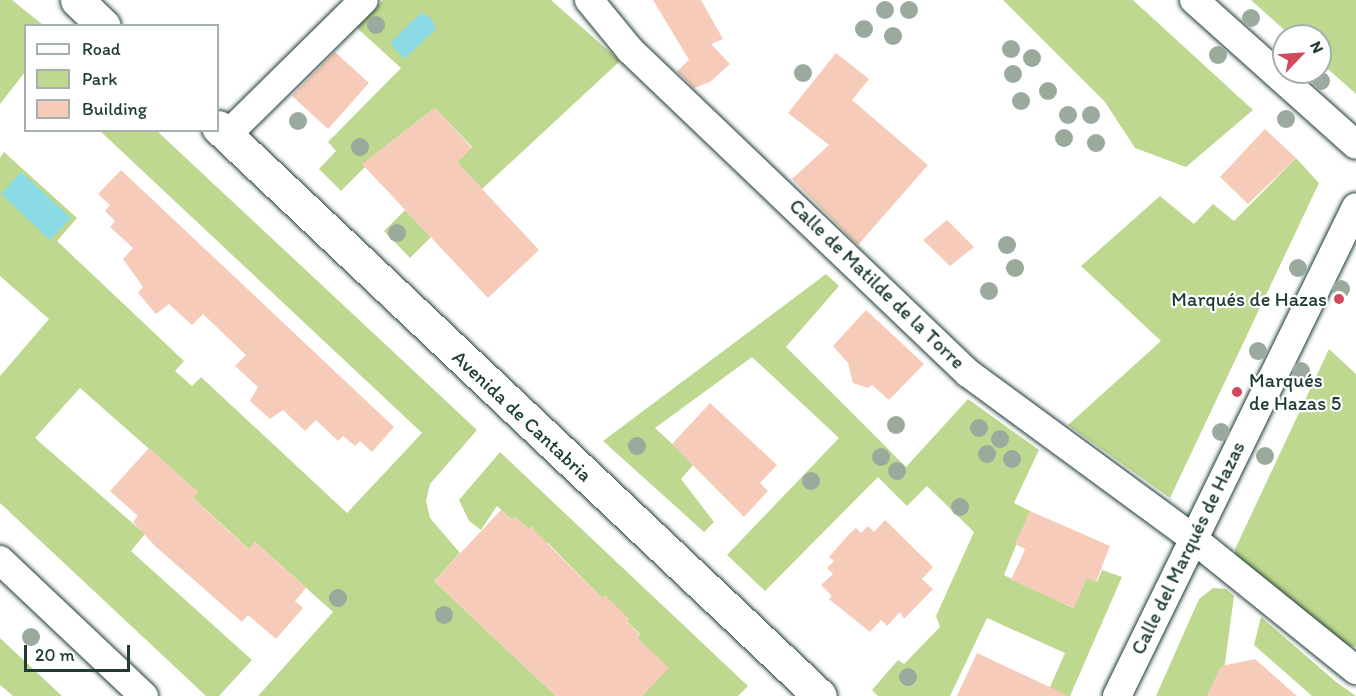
<!DOCTYPE html>
<html>
<head>
<meta charset="utf-8">
<style>
  body { margin:0 }
  #map { position:relative; width:1356px; height:696px; overflow:hidden; background:#fff; font-family:Itim,sans-serif }
  div>[style] { position:absolute }
  [style*='--x'] { left:calc(var(--x)*1px); top:calc(var(--y)*1px); width:calc(var(--w)*1px); rotate:calc(var(--a)*1deg) }
  .green>* { inset:0; background:#bfd88f }
  .water>* { inset:0; background:#8bdbe6 }
  .building>* { inset:0; background:#f7cbb9 }
  .roads { filter:drop-shadow(0 0 2px #1f3d34) drop-shadow(0 0 2px #1f3d34) }
  .minor>* { height:28px; margin:-14px; padding:0 14px; transform-origin:14px; border-radius:14px; background:#fff }
  .secondary>* { height:33px; margin:-16.5px; padding:0 16.5px; transform-origin:16.5px; border-radius:16.5px; background:#fff }
  .trees>* { width:18px; height:18px; margin:-9px; border-radius:50%; background:#9aaa9c }
  .dots>* { width:16px; height:16px; translate:-50% -50%; box-sizing:border-box; border:3px solid #fff; border-radius:50% }
  span { translate:-50% -50%; white-space:nowrap; text-align:center; line-height:1.15; -webkit-text-stroke:4.5px #fff; paint-order:stroke }
  .street-label { font-size:20px; color:#1f3d34 }
  .poi-label { font-size:20px; color:#1f3d34 }
  .right { translate:-100% -50%; text-align:right }
  .left { translate:0 -50%; text-align:left }
  .legend { position:absolute; left:24px; top:24px; width:195px; height:108px; box-sizing:border-box; background:#fff; border:2px solid #a5b1ae; margin:0; padding:8px 10px; list-style:none; font-size:18px; color:#1f3d34 }
  .legend li { display:flex; align-items:center; gap:12px; height:30px }
  .legend b { width:30px; border:2px solid #a5b1ae }
  .north { position:absolute; left:1272px; top:24px; width:60px; height:60px; box-sizing:border-box; background:#fff; border:2px solid #a5b1ae; border-radius:50%; rotate:65deg; font-size:16px; font-weight:700; line-height:24px; text-align:center; color:#1f3d34 }
  .north::after { content:''; display:block; margin:auto; width:21px; height:27px; background:#d1495b; clip-path:polygon(50% 0,100% 100%,50% 72%,0 100%) }
  .scale { position:absolute; left:24px; top:645px; width:106px; height:27px; box-sizing:border-box; border:3px solid #1f3d34; border-top:0; padding-left:8px; font-size:18px; line-height:21px; white-space:nowrap; color:#1f3d34; -webkit-text-stroke:4px #fff; paint-order:stroke }
</style>
</head>
<body>
<div id="map">
  <div class="green">
    <i style="clip-path:polygon(0 0,12px 0,43px 25px,26px 26px,25px 72px,0 104px)"></i>
    <i style="clip-path:polygon(383px 0,551px 0,620px 61px,482px 189px,457px 162px,472px 147px,435px 108px,388px 144px,341px 191px,319px 169px,336px 151px,328px 142px,401px 68px,357px 28px)"></i>
    <i style="clip-path:polygon(1003px 0,1133px 0,1253px 110px,1186px 167px,1135px 148px,1105px 102px)"></i>
    <i style="clip-path:polygon(1251px 0,1356px 0,1356px 94px,1320px 62px,1320px 36px,1291px 36px)"></i>
    <i style="clip-path:polygon(100px 131px,157px 131px,477px 430px,430px 484px,426px 501px,430px 518px,460px 553px,434px 581px,556px 696px,258px 696px,333px 612px,255px 542px,249px 549px,193px 498px,198px 492px,80px 388px,35px 438px,145px 534px,131px 551px,252px 660px,219px 696px,206px 696px,0 503px,0 376px,49px 319px,0 276px,0 158px,4px 152px,77px 218px,57px 241px,184px 361px,175px 371px,192px 386px,201px 377px,347px 513px,422px 433px)"></i>
    <i style="clip-path:polygon(1296px 158px,1319px 183px,1170px 498px,1068px 425px,1161px 341px,1081px 266px,1160px 196px,1194px 224px,1213px 204px,1234px 221px)"></i>
    <i style="clip-path:polygon(405px 210px,431px 237px,410px 258px,384px 231px)"></i>
    <i style="clip-path:polygon(826px 274px,839px 286px,786px 347px,906px 467px,968px 399px,1039px 450px,1014px 503px,1030px 511px,1004px 575px,1073px 608px,1085px 577px,1097px 582px,1102px 570px,1122px 577px,1070px 696px,1046px 696px,1065px 653px,987px 618px,950px 696px,878px 696px,872px 690px,898px 660px,904px 664px,940px 627px,936px 616px,974px 532px,927px 486px,907px 506px,878px 477px,765px 591px,727px 555px,839px 438px,752px 357px,655px 428px,694px 464px,681px 479px,714px 522px,704px 532px,603px 441px)"></i>
    <i style="clip-path:polygon(1329px 349px,1356px 374px,1356px 647px,1341px 643px,1236px 556px,1235px 549px)"></i>
    <i style="clip-path:polygon(500px 452px,748px 686px,738px 696px,642px 696px,668px 668px,637px 638px,640px 634px,627px 622px,629px 619px,602px 598px,548px 543px,543px 547px,532px 527px,529px 529px,515px 517px,512px 520px,497px 506px,481px 530px,469px 521px,459px 500px)"></i>
    <i style="clip-path:polygon(1213px 588px,1226px 589px,1234px 596px,1224px 670px,1207px 696px,1156px 696px,1199px 599px)"></i>
    <i style="clip-path:polygon(1261px 617px,1335px 681px,1356px 696px,1312px 696px,1254px 645px)"></i>
    <i style="clip-path:polygon(0 638px,62px 696px,13px 696px,5px 689px,0 685px)"></i>
  </div>
  <div class="water">
    <i style="clip-path:polygon(421px 13px,431px 18px,436px 29px,404px 59px,390px 43px)"></i>
    <i style="clip-path:polygon(21px 172px,71px 218px,50px 240px,1px 194px)"></i>
  </div>
  <div class="building">
    <i style="clip-path:polygon(653px 0,701px 0,723px 39px,711px 44px,730px 64px,710px 82px,694px 88px,677px 71px,689px 60px)"></i>
    <i style="clip-path:polygon(335px 52px,369px 83px,328px 129px,292px 96px)"></i>
    <i style="clip-path:polygon(836px 53px,869px 79px,852px 100px,928px 165px,858px 245px,792px 179px,829px 145px,788px 113px)"></i>
    <i style="clip-path:polygon(435px 108px,472px 148px,457px 162px,539px 250px,488px 298px,362px 164px)"></i>
    <i style="clip-path:polygon(1265px 129px,1296px 158px,1248px 204px,1220px 177px)"></i>
    <i style="clip-path:polygon(121px 170px,394px 427px,372px 452px,360px 441px,355px 446px,343px 436px,338px 441px,316px 420px,305px 431px,283px 410px,270px 419px,250px 401px,258px 387px,235px 366px,246px 355px,203px 314px,192px 325px,169px 304px,156px 314px,138px 293px,143px 287px,123px 259px,133px 248px,110px 227px,115px 221px,105px 211px,110px 205px,98px 194px)"></i>
    <i style="clip-path:polygon(947px 220px,974px 247px,950px 266px,923px 240px)"></i>
    <i style="clip-path:polygon(866px 310px,924px 364px,889px 400px,872px 385px,868px 388px,853px 383px,848px 363px,833px 346px)"></i>
    <i style="clip-path:polygon(710px 403px,777px 465px,760px 483px,768px 491px,744px 517px,672px 444px)"></i>
    <i style="clip-path:polygon(149px 448px,198px 492px,193px 498px,221px 524px,249px 549px,255px 542px,306px 588px,295px 601px,303px 608px,276px 639px,248px 615px,242px 622px,155px 546px,133px 522px,138px 516px,110px 491px)"></i>
    <i style="clip-path:polygon(501px 510px,512px 520px,515px 517px,529px 529px,531px 527px,602px 598px,605px 595px,629px 619px,627px 622px,640px 635px,637px 638px,669px 668px,642px 696px,556px 696px,434px 581px)"></i>
    <i style="clip-path:polygon(1030px 511px,1110px 546px,1096px 582px,1087px 578px,1074px 608px,1011px 580px,1025px 549px,1015px 544px)"></i>
    <i style="clip-path:polygon(885px 520px,933px 567px,922px 579px,933px 589px,904px 619px,900px 612px,887px 626px,881px 620px,870px 632px,829px 599px,832px 596px,821px 585px,833px 574px,827px 568px,834px 561px,829px 557px,850px 533px,856px 528px,861px 533px,868px 526px,874px 532px)"></i>
    <i style="clip-path:polygon(977px 653px,1069px 696px,957px 696px)"></i>
    <i style="clip-path:polygon(1255px 659px,1297px 696px,1207px 696px,1221px 666px)"></i>
  </div>
  <div class="roads">
    <div class="minor">
      <i style="--x:589;--y:0;--w:65;--a:50.6"></i>
      <i style="--x:630;--y:50;--w:468;--a:43.7"></i>
      <i style="--x:968;--y:373;--w:277;--a:36.3"></i>
      <i style="--x:1191;--y:537;--w:212;--a:38.9"></i>
      <i style="--x:1194;--y:0;--w:217;--a:41.8"></i>
      <i style="--x:227;--y:135;--w:192;--a:-44.6"></i>
      <i style="--x:0;--y:560;--w:198;--a:43.4"></i>
      <i style="--x:1117;--y:696;--w:544;--a:-63.95"></i>
    </div>
    <div class="secondary">
      <i style="--x:77;--y:0;--w:37;--a:44"></i>
      <i style="--x:218;--y:127;--w:828;--a:43.39"></i>
    </div>
  </div>
  <div class="trees">
    <i style="left:885px;top:10px"></i>
    <i style="left:909px;top:10px"></i>
    <i style="left:1251px;top:18px"></i>
    <i style="left:376px;top:25px"></i>
    <i style="left:864px;top:29px"></i>
    <i style="left:893px;top:36px"></i>
    <i style="left:1011px;top:49px"></i>
    <i style="left:1218px;top:55px"></i>
    <i style="left:1032px;top:58px"></i>
    <i style="left:803px;top:73px"></i>
    <i style="left:1013px;top:74px"></i>
    <i style="left:1321px;top:81px"></i>
    <i style="left:1048px;top:91px"></i>
    <i style="left:1021px;top:101px"></i>
    <i style="left:1068px;top:115px"></i>
    <i style="left:1091px;top:115px"></i>
    <i style="left:1286px;top:119px"></i>
    <i style="left:298px;top:121px"></i>
    <i style="left:1064px;top:138px"></i>
    <i style="left:1096px;top:143px"></i>
    <i style="left:360px;top:147px"></i>
    <i style="left:397px;top:233px"></i>
    <i style="left:1007px;top:245px"></i>
    <i style="left:1015px;top:268px"></i>
    <i style="left:1298px;top:268px"></i>
    <i style="left:1341px;top:289px"></i>
    <i style="left:989px;top:291px"></i>
    <i style="left:1258px;top:351px"></i>
    <i style="left:1301px;top:371px"></i>
    <i style="left:896px;top:425px"></i>
    <i style="left:979px;top:428px"></i>
    <i style="left:1221px;top:432px"></i>
    <i style="left:1000px;top:439px"></i>
    <i style="left:637px;top:446px"></i>
    <i style="left:987px;top:454px"></i>
    <i style="left:1265px;top:456px"></i>
    <i style="left:881px;top:457px"></i>
    <i style="left:1012px;top:459px"></i>
    <i style="left:897px;top:471px"></i>
    <i style="left:811px;top:481px"></i>
    <i style="left:960px;top:507px"></i>
    <i style="left:338px;top:598px"></i>
    <i style="left:444px;top:615px"></i>
    <i style="left:31px;top:637px"></i>
    <i style="left:908px;top:677px"></i>
  </div>
  <div class="dots">
    <i style="left:1339px;top:299px;background:#d1495b"></i>
    <i style="left:1237px;top:392px;background:#d1495b"></i>
  </div>
  <div class="street-label">
    <span style="left:877px;top:284px;rotate:44deg">Calle de Matilde de la Torre</span>
    <span style="left:522px;top:416px;rotate:43deg">Avenida de Cantabria</span>
    <span style="left:1188px;top:548px;rotate:-64deg">Calle del Marqués de Hazas</span>
  </div>
  <div class="poi-label">
    <span class="right" style="left:1327px;top:299px">Marqués de Hazas</span>
    <span class="left" style="left:1249px;top:392px">Marqués<br>de Hazas 5</span>
  </div>
  <ul class="legend">
  <li><b style="height:8px;background:#fff"></b>Road</li>
  <li><b style="height:16px;background:#bfd88f"></b>Park</li>
  <li><b style="height:16px;background:#f7cbb9"></b>Building</li>
  </ul>
  <div class="north">N</div>
  <div class="scale">20 m</div>
</div>
</body>
</html>
